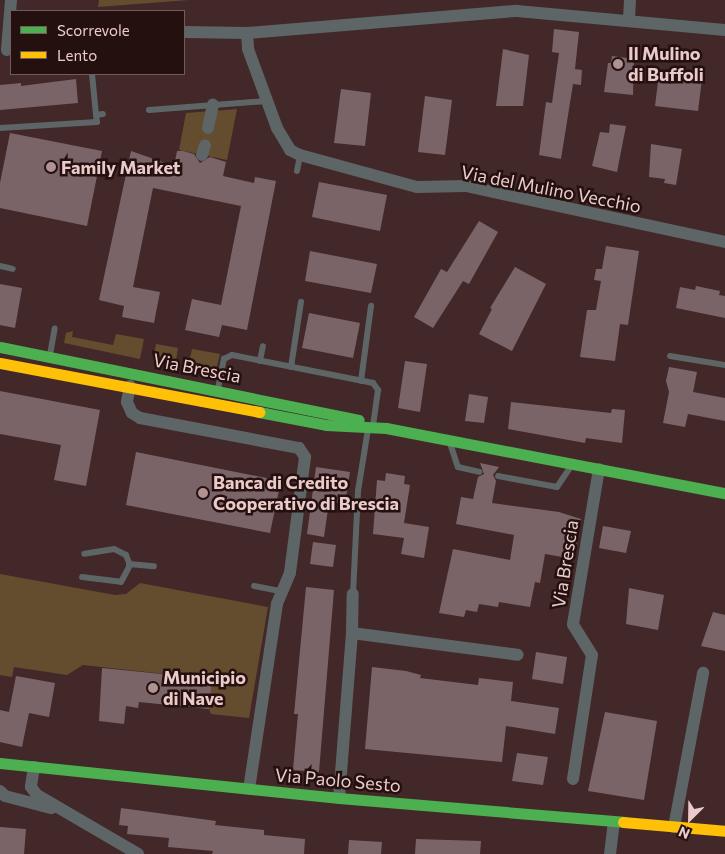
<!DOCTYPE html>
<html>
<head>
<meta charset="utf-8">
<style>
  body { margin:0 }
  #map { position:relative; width:725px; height:854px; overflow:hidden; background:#422828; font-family:Commissioner,sans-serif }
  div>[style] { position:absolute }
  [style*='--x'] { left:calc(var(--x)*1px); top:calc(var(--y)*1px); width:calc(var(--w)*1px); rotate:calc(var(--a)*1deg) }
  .green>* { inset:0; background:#634d2e }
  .building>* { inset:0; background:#7b6468 }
  .lane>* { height:6px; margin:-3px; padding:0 3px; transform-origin:3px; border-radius:3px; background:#5e6566 }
  .street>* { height:12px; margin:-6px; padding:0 6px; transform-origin:6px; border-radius:6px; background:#5e6566 }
  .fast>* { height:11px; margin:-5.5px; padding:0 5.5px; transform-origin:5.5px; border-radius:5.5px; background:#4caf50 }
  .slow>* { height:11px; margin:-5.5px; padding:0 5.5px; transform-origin:5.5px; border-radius:5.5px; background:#ffc107 }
  .dots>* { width:14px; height:14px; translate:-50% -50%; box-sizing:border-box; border:2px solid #251010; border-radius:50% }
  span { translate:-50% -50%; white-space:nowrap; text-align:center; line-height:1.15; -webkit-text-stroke:5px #251010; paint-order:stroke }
  .poi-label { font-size:18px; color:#ebcbca; font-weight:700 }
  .left { translate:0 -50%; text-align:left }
  .street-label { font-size:18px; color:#ebcbca }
  .legend { position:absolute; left:10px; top:10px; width:175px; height:65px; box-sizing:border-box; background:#251010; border:1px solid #745b5a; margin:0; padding:6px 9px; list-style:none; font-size:15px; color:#ebcbca }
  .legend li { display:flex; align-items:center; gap:10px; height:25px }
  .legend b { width:25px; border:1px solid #745b5a }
  .north { position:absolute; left:665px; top:794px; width:50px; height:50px; -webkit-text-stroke:4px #251010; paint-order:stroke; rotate:203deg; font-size:14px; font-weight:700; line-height:20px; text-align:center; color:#ebcbca }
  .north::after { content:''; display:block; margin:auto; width:18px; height:22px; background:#ebcbca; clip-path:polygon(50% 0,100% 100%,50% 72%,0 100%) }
</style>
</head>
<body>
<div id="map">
  <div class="green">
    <i style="clip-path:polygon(99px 0,189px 0,98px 7px)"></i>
    <i style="clip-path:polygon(237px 109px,227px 160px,179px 150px,186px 113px)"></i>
    <i style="clip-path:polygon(73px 331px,72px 337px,113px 345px,116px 334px,144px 339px,140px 359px,64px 343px,66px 333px)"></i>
    <i style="clip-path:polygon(156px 344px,178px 348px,175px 366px,153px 361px)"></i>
    <i style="clip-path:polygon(192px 349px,220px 354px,215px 374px,188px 368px)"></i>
    <i style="clip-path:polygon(0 574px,115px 595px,126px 594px,140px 583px,268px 607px,249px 718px,211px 714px,209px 709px,211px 679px,83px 665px,67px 675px,14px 667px,12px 677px,0 675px)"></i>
  </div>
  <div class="building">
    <i style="clip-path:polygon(554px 29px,579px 32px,575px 69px,582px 70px,581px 85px,573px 84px,561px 159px,539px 155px,546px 102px,552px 103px,559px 53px,552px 52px)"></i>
    <i style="clip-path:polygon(503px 49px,529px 55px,523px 106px,496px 106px)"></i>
    <i style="clip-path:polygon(612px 56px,634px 59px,633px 95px,604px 92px,608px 63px,611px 63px)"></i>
    <i style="clip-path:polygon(659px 74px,702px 79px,698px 111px,655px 106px)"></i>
    <i style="clip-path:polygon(76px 79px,78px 103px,0 110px,0 85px,21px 83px,21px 86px)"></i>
    <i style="clip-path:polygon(341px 89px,371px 93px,365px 146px,334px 143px)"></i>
    <i style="clip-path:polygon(425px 96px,452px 100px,445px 155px,418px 152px)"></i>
    <i style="clip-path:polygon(610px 124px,626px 126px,617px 172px,592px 166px,600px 132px,609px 133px)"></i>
    <i style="clip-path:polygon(10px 133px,102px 151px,87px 226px,0 208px,0 183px)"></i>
    <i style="clip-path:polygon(651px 144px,682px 149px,676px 185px,664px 183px,665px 179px,649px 177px)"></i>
    <i style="clip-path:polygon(131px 151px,174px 166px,177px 151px,183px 151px,194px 154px,200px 163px,210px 157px,226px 162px,223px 176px,254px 183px,255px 177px,276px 181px,247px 330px,222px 325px,219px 337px,185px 330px,192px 299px,221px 305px,241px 206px,153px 188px,133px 287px,160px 292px,154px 323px,122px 317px,124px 306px,99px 300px)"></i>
    <i style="clip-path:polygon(319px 182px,387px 195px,380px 231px,312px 217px)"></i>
    <i style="clip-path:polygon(479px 221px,498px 232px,469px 284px,463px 281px,433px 328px,414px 317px,441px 269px,447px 272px)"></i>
    <i style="clip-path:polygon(606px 246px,639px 251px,628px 325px,620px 324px,615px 361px,580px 357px,587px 310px,596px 310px,601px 281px,594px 280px,596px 269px,602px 269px)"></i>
    <i style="clip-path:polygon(310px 251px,377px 264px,371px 293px,305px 281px)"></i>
    <i style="clip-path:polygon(515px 267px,546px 284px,512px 351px,479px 334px,492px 309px,490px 308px)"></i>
    <i style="clip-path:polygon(0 284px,22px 288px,15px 328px,0 325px)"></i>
    <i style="clip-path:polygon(696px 286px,720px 291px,719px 295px,725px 296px,725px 318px,676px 308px,680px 287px,695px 290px)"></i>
    <i style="clip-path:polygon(309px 313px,360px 323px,353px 358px,302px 348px)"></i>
    <i style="clip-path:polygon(405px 361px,427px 364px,420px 412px,398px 408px)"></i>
    <i style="clip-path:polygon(669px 367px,697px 372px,693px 392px,725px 398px,725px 421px,688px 414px,685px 427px,663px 423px,669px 392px,666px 381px)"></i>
    <i style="clip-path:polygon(0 391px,100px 410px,86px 486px,54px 480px,61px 445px,0 434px)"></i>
    <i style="clip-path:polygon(469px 394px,488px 397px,484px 423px,465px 421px)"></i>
    <i style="clip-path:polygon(511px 402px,611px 413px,612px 409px,625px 410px,622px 443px,586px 438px,585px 443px,508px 429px)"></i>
    <i style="clip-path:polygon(136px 452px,281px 481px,270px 533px,126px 505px)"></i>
    <i style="clip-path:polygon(480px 463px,499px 467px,493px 475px,496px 481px,492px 503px,559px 512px,581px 519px,574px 559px,545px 554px,540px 583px,535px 582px,530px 607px,499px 602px,498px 607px,479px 604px,477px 612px,466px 610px,464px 617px,439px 613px,453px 549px,510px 560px,514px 535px,456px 524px,461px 497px,473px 499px,478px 477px,484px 474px)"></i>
    <i style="clip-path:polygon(316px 467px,350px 472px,345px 504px,329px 502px,324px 537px,307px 534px)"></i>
    <i style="clip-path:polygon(386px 473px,405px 476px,404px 484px,410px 485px,404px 523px,429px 527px,424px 558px,401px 554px,404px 538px,373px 534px,377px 480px,385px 481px)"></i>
    <i style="clip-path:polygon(603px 526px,631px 531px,626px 553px,599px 548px)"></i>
    <i style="clip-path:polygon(313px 542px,336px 545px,333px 567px,310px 564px)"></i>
    <i style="clip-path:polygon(306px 587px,334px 590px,319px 772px,293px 770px,298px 714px,294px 714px)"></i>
    <i style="clip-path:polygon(629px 588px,664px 595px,658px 630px,626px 624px)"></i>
    <i style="clip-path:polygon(713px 612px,725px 615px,725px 651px,701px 646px)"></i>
    <i style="clip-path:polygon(536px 652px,567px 657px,563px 684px,532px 679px)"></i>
    <i style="clip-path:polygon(372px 667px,406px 671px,421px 675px,420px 678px,478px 685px,479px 678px,513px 682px,511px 701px,559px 708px,555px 734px,506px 726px,502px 762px,365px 749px)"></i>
    <i style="clip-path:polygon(102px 668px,212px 679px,209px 709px,139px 702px,138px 708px,126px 706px,124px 724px,99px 721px)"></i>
    <i style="clip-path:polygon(16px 676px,55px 683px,49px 717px,29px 713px,22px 747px,0 742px,0 710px,9px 712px)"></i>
    <i style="clip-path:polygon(605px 712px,657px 721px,644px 800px,588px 791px)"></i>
    <i style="clip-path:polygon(517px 753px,548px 757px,543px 785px,512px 781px)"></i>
    <i style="clip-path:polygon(121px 808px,216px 821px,215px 825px,264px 830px,264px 835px,305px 839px,304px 854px,212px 854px,213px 851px,168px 847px,169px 838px,127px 834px,128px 826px,119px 825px)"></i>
    <i style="clip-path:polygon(0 827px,26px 829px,24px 854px,0 854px)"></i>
    <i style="clip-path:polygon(416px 839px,481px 841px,480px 854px,415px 854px)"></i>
    <i style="clip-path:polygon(349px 840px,382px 842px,381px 854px,348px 854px)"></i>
  </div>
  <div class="lane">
    <i style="--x:92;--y:74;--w:41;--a:84.4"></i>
    <i style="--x:96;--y:115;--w:7;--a:-8"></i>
    <i style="--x:149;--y:110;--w:118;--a:-4.4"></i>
    <i style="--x:0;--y:128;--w:97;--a:-3.5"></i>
    <i style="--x:97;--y:122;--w:7;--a:-98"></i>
    <i style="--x:297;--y:171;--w:16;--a:-79"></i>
    <i style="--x:0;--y:266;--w:13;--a:13"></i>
    <i style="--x:50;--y:355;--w:27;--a:-80"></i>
    <i style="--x:670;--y:356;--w:56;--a:9.3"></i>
    <i style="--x:260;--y:361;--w:15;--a:-79"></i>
    <i style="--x:291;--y:367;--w:66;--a:-81.3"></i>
    <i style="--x:361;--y:381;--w:76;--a:-82.4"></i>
    <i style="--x:218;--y:389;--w:31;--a:-79"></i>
    <i style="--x:224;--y:359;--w:9;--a:-27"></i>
    <i style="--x:232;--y:355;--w:144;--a:11.2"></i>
    <i style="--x:373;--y:383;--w:9;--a:54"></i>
    <i style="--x:378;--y:390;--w:34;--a:98"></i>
    <i style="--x:450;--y:443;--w:25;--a:72"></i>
    <i style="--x:458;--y:467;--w:22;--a:13"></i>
    <i style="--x:498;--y:476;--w:60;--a:10.6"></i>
    <i style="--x:557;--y:487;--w:25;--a:-56"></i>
    <i style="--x:129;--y:564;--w:25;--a:5"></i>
    <i style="--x:82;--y:577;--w:39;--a:7"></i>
    <i style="--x:121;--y:582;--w:19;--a:-62"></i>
    <i style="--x:130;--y:565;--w:11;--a:-112"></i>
    <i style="--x:126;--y:555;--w:13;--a:-153"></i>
    <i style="--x:114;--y:549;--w:30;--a:171"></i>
    <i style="--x:254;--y:586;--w:26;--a:11"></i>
    <i style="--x:353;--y:594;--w:103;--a:-87.2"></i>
    <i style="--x:358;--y:491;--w:63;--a:-80.8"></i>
  </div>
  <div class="street">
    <i style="--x:629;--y:19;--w:19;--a:-87"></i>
    <i style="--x:184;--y:32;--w:63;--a:0.9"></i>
    <i style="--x:247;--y:33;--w:271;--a:-4.7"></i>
    <i style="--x:517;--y:11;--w:209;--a:5.2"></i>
    <i style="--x:247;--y:33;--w:16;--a:86"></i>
    <i style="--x:248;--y:49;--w:84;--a:69.8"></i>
    <i style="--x:277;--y:128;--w:26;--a:59"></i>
    <i style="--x:290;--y:150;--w:11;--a:27"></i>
    <i style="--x:300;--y:155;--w:121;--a:15.3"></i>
    <i style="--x:417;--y:187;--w:49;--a:-1.2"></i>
    <i style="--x:466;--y:186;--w:265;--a:12.2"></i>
    <i style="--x:7;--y:50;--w:50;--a:-85.4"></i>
    <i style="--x:208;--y:128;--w:24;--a:-78"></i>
    <i style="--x:202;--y:155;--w:10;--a:-73"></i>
    <i style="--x:130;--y:386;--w:16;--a:101"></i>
    <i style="--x:127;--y:402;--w:12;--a:66"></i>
    <i style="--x:132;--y:413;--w:9;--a:32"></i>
    <i style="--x:140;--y:418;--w:162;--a:10.7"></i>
    <i style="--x:299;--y:448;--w:11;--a:56"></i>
    <i style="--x:305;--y:457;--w:117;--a:97.4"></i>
    <i style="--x:290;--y:573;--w:34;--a:113"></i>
    <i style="--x:277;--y:604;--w:187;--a:98.6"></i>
    <i style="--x:352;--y:633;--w:39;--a:-89"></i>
    <i style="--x:34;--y:767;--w:20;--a:99"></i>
    <i style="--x:31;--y:787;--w:10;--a:53"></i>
    <i style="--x:37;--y:795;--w:117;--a:30.3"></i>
    <i style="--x:573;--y:779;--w:125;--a:-81.3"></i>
    <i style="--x:592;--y:655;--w:36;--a:-122"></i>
    <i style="--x:573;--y:624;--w:157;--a:-80.5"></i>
    <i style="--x:0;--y:791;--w:7;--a:45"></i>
    <i style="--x:5;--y:796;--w:48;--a:14.6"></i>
    <i style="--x:339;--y:798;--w:166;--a:-85.5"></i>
    <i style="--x:352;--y:633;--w:167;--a:7.5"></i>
    <i style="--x:674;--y:827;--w:157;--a:-79.3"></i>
    <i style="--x:610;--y:854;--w:32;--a:-83"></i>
  </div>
  <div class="fast">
    <i style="--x:0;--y:347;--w:366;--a:11.5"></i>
    <i style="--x:259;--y:412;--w:68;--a:11"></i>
    <i style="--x:326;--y:425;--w:60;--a:2.9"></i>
    <i style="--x:386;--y:428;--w:345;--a:10.9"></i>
    <i style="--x:0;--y:763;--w:341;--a:5.9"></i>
    <i style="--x:339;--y:798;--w:285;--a:4.8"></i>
  </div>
  <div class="slow">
    <i style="--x:0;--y:363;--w:264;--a:10.7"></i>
    <i style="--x:623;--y:822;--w:102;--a:5"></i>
  </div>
  <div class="dots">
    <i style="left:618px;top:64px;background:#b09291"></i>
    <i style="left:51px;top:167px;background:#b09291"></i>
    <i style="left:203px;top:493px;background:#b09291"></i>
    <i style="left:153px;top:688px;background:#b09291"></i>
  </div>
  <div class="poi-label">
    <span class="left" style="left:628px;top:64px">Il Mulino<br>di Buffoli</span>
    <span class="left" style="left:61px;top:167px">Family Market</span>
    <span class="left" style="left:213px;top:493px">Banca di Credito<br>Cooperativo di Brescia</span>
    <span class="left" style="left:163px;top:688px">Municipio<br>di Nave</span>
  </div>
  <div class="street-label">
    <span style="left:551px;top:189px;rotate:11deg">Via del Mulino Vecchio</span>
    <span style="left:197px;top:368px;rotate:11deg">Via Brescia</span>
    <span style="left:565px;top:564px;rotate:-81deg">Via Brescia</span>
    <span style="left:338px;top:780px;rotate:5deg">Via Paolo Sesto</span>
  </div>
  <ul class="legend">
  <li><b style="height:6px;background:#4caf50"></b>Scorrevole</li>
  <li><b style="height:6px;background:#ffc107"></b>Lento</li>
  </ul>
  <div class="north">N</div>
</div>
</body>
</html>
